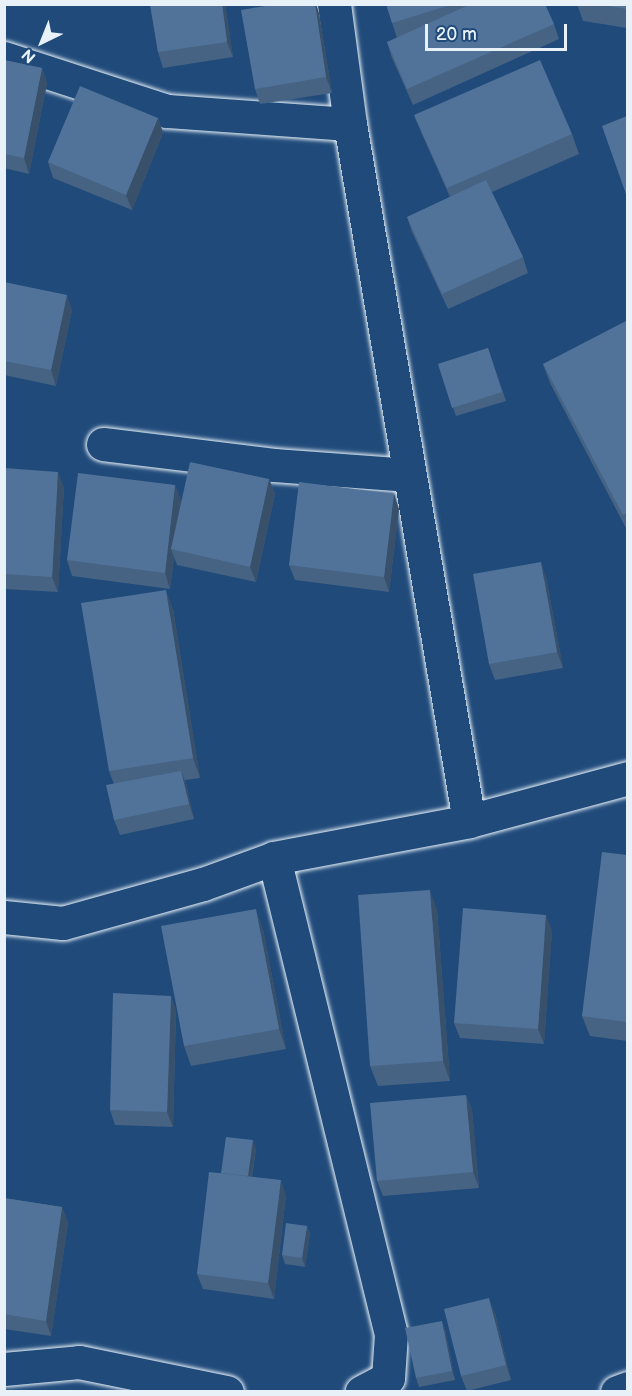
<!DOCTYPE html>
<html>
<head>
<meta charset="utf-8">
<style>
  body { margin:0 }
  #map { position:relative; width:632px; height:1396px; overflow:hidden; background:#1f4a7a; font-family:"Balsamiq Sans",sans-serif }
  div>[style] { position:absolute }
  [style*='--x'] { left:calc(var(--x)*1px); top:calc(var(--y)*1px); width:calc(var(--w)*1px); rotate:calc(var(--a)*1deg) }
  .roads { filter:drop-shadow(0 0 2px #e8f1f8) drop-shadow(0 0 2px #e8f1f8) }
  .street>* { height:33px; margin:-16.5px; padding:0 16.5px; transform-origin:16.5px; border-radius:16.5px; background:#1f4a7a }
  .wall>* { inset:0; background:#466384 }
  .shaded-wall>* { inset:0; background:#39506b }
  .building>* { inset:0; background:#517399 }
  span { translate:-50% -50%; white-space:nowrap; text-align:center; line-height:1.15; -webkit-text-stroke:5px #1f4a7a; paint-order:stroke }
  .frame { position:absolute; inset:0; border:6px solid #e8f1f8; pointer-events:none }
  .north { position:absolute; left:12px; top:12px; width:60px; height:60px; -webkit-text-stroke:4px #1f4a7a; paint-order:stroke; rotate:223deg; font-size:16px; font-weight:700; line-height:24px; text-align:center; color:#e8f1f8 }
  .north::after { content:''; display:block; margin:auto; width:21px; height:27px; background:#e8f1f8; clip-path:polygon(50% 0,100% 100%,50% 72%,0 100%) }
  .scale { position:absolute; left:425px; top:24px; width:142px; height:27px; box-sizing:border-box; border:3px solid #e8f1f8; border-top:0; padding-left:8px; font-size:18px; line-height:21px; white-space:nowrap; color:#e8f1f8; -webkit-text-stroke:4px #1f4a7a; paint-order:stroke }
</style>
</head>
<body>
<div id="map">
  <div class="roads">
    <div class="street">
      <i style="--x:334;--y:4;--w:121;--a:82.4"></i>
      <i style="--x:350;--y:124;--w:707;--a:80.31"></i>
      <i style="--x:4;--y:58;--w:171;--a:18"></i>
      <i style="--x:167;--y:111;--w:183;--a:4.1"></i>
      <i style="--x:103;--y:444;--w:172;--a:7"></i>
      <i style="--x:274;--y:465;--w:136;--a:4.2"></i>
      <i style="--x:274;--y:858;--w:490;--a:76.2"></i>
      <i style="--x:391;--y:1334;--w:44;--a:93.9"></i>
      <i style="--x:388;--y:1378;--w:30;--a:152"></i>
      <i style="--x:4;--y:917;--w:59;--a:5.8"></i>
      <i style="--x:63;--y:923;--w:145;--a:-15.6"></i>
      <i style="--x:203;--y:884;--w:76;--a:-20.1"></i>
      <i style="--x:274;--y:858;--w:198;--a:-10.7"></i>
      <i style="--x:469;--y:821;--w:165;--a:-15.1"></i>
      <i style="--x:4;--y:1369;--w:75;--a:-5.3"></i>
      <i style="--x:79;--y:1362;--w:151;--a:11.5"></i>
      <i style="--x:617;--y:1392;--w:12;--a:-20"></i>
    </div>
  </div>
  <div class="wall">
    <i style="clip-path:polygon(150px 4px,225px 4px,233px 57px,163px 68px,158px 52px)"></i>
    <i style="clip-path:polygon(315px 4px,316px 4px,319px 14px,332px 93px,260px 104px,255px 89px)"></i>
    <i style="clip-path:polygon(386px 4px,470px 4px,554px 24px,559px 39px,413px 105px,392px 58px,387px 42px,397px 38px)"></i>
    <i style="clip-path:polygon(577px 4px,627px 4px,627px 28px,583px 21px)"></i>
    <i style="clip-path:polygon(4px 60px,42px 68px,47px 83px,29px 174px,4px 168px)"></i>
    <i style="clip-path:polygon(414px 115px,572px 134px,579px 154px,492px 192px,523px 257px,528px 273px,448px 309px,412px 232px,407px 217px,450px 197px,422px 134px)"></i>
    <i style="clip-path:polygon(158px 118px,163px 133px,132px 210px,53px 178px,48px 162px)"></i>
    <i style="clip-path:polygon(4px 282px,72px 310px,56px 386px,4px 375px)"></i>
    <i style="clip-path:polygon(627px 323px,627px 530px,550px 383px,543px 364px)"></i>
    <i style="clip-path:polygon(488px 348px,506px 401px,456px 416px,438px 364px)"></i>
    <i style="clip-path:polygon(4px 468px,64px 487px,58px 592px,4px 589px)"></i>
    <i style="clip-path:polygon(269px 479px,275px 494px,256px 582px,177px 565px,174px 557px,170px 589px,72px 576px,67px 560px,175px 485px,181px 501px,180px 509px)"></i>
    <i style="clip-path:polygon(399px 509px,389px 592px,295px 580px,289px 565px)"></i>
    <i style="clip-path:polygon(546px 577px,563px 668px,495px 680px,489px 664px)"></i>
    <i style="clip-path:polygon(173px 609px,200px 778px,185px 780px,194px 819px,120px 835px,114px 820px,114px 784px,109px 771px)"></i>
    <i style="clip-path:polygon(627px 855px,627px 1041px,590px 1036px,582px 1016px)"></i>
    <i style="clip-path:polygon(437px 909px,450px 1081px,378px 1086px,370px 1066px)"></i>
    <i style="clip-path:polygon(263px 929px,286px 1049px,191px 1066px,184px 1046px)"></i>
    <i style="clip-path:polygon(552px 930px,544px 1044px,460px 1038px,454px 1023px)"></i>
    <i style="clip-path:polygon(171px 996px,176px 1011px,173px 1127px,115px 1125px,110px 1110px)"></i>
    <i style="clip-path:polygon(466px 1095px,472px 1110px,479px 1188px,383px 1196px,377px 1181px)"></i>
    <i style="clip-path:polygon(256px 1149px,252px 1177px,286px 1195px,274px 1299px,203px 1289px,197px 1274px,221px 1173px)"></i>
    <i style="clip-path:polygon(4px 1198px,62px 1207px,68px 1223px,51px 1336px,4px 1329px)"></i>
    <i style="clip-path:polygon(307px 1226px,310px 1234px,305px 1267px,285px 1264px,282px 1255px)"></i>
    <i style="clip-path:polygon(495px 1313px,511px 1380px,467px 1391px,461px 1376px)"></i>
    <i style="clip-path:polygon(445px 1329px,455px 1380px,419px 1387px,416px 1378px)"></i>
  </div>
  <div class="shaded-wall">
    <i style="clip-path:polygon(222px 4px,225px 4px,233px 57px,227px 42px)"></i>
    <i style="clip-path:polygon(315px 4px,316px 4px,319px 14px,332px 93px,326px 77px)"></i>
    <i style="clip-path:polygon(42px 68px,47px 83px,29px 174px,24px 158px)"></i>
    <i style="clip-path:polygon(158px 118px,163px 133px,132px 210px,126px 195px)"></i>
    <i style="clip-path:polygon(67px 295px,72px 310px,56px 386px,51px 370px)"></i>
    <i style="clip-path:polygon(58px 472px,64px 487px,58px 592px,52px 577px)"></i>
    <i style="clip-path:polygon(269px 479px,275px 494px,256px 582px,250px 567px)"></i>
    <i style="clip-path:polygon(175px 485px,181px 501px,175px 550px,171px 549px,174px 557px,170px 589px,165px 573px)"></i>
    <i style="clip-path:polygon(394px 494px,399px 509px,389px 592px,384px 577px)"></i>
    <i style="clip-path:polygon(541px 562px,546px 577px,563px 668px,557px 652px)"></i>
    <i style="clip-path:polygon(166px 590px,173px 609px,200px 778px,193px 758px)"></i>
    <i style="clip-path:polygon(181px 771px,187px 786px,194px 819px,189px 804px)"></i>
    <i style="clip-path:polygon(430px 890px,437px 909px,450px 1081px,443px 1061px)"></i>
    <i style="clip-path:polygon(256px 909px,263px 929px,286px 1049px,279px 1029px)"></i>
    <i style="clip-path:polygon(546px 915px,552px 930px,544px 1044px,538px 1029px)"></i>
    <i style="clip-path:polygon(171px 996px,176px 1011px,173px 1127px,167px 1112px)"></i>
    <i style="clip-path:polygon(466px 1095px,472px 1110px,479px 1188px,473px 1172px)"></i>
    <i style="clip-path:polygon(253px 1140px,256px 1149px,250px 1187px,247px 1178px)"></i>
    <i style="clip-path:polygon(281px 1180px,286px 1195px,274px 1299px,268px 1283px)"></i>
    <i style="clip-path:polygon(62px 1207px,68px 1223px,51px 1336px,46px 1321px)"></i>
    <i style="clip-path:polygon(307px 1226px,310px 1234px,305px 1267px,302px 1258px)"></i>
    <i style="clip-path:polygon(489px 1298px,495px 1313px,511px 1380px,506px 1365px)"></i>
    <i style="clip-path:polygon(442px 1321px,445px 1329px,455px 1380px,452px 1371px)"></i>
  </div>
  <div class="building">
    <i style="clip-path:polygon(150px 4px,222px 4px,227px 42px,158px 52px)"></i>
    <i style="clip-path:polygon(277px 4px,315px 4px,326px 77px,255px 89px,241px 10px)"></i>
    <i style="clip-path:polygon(386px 4px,453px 4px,392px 23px)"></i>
    <i style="clip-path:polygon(471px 4px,545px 4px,554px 24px,407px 89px,387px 42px)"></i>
    <i style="clip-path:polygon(596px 4px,627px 4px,627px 9px)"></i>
    <i style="clip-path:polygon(4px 60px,42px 68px,24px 158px,4px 154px)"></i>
    <i style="clip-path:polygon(540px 60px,572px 134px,447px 188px,414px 115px)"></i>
    <i style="clip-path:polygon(80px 86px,158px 118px,126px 195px,48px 162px)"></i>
    <i style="clip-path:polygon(627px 116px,627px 197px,602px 126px)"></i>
    <i style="clip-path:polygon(486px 180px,523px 257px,442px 294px,407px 217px)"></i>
    <i style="clip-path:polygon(4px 282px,67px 295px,51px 370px,4px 361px)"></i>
    <i style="clip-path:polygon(626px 321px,627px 323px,627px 513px,623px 515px,543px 364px)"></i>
    <i style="clip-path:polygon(488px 348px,502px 392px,452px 408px,438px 364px)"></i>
    <i style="clip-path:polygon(190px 462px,269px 479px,250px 567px,171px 549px)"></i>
    <i style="clip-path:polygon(4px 468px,58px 472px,52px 577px,4px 574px)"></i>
    <i style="clip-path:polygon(78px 473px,175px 485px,165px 573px,67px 560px)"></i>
    <i style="clip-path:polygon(299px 482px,394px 494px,384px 577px,289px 565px)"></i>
    <i style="clip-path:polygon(541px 562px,557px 652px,489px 664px,473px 574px)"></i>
    <i style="clip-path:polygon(166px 590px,193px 758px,109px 771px,81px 603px)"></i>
    <i style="clip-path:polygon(181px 771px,189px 804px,114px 820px,106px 785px)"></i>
    <i style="clip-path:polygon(602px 852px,627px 855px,627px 1022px,582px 1016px)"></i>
    <i style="clip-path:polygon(430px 890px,443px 1061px,370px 1066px,358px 895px)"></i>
    <i style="clip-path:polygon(463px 908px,546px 915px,538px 1029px,454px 1023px)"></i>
    <i style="clip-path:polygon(256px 909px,279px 1029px,184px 1046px,161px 926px)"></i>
    <i style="clip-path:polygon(113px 993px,171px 996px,167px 1112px,110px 1110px)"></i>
    <i style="clip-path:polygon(466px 1095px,473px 1172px,377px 1181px,370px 1103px)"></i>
    <i style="clip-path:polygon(226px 1137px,253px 1140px,248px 1176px,221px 1173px)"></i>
    <i style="clip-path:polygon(209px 1172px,281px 1180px,268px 1283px,197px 1274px)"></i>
    <i style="clip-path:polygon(4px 1198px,62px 1207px,46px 1321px,4px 1314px)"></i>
    <i style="clip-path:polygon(286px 1223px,307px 1226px,302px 1258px,282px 1255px)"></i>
    <i style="clip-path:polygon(489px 1298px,506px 1365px,461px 1376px,444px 1309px)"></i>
    <i style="clip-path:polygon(442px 1321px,452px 1371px,416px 1378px,405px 1328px)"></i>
  </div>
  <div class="frame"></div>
  <div class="north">N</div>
  <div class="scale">20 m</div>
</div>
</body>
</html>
